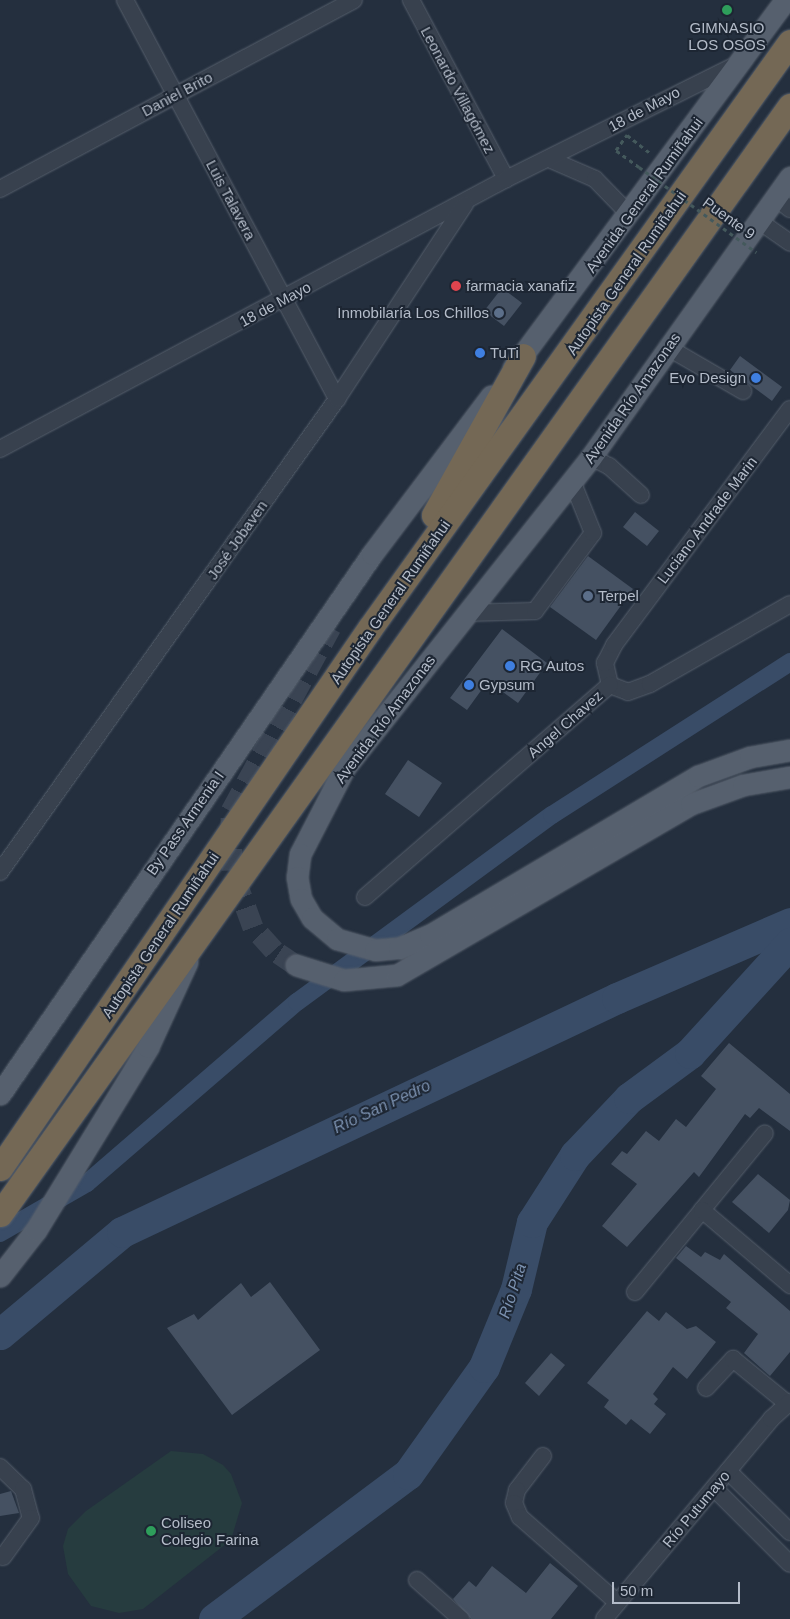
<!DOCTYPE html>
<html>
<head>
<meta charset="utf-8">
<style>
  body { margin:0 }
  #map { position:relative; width:790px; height:1619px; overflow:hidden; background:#242f3e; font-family:Helvetica,sans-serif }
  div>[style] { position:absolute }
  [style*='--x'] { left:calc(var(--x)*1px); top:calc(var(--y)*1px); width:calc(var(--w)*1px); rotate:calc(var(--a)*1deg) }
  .green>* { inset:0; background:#263c3f }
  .canal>* { height:18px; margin:-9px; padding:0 9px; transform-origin:9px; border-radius:9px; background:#394c67 }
  .river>* { height:31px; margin:-15.5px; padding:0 15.5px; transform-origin:15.5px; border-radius:15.5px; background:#394c67 }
  .building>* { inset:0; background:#455162 }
  .major-tunnel>* { height:21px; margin-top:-10.5px; transform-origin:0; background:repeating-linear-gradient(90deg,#3a4453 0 21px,transparent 0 32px) }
  .path>* { height:3px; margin-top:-1.5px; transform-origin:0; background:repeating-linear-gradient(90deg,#44595c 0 4px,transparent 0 8px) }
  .roads { filter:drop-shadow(0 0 1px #565f6c) drop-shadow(0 0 1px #565f6c) }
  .minor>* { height:16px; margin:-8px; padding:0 8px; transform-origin:8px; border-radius:8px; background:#38414e }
  .major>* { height:21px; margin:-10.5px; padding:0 10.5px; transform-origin:10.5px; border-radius:10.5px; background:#56606e }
  .highway>* { height:25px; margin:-12.5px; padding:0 12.5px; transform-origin:12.5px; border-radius:12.5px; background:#746855 }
  .path-bridge>* { height:3px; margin-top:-1.5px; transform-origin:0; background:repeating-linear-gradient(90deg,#44595c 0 4px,transparent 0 8px) }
  .dots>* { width:14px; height:14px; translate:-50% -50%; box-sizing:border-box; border:2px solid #1d2633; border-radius:50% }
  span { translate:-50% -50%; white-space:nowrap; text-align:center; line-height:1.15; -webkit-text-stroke:4px #1d2633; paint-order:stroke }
  .poi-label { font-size:15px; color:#b4bcc9 }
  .left { translate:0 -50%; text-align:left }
  .right { translate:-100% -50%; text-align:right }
  .street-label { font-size:15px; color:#b4bcc9 }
  .water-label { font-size:16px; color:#7c92b1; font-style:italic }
  .scale { position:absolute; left:612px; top:1582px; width:128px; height:22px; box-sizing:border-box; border:2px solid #b4bcc9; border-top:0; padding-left:6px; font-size:15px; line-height:18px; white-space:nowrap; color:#b4bcc9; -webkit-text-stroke:4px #1d2633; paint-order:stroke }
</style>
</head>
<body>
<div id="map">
  <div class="green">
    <i style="clip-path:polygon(171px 1451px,203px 1454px,223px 1465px,231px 1474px,242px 1503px,231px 1540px,143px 1609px,119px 1613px,91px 1606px,68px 1574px,63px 1546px,68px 1529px,86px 1511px)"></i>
  </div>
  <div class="canal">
    <i style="--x:0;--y:1233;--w:100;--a:-29.9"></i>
    <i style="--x:87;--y:1183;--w:277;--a:-40.8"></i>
    <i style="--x:297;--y:1002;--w:316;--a:-36.3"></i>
    <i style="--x:552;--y:815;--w:283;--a:-32.7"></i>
  </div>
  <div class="river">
    <i style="--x:0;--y:1334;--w:159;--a:-39.9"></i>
    <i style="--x:122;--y:1232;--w:548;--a:-25.3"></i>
    <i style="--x:617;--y:998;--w:189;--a:-23.4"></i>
    <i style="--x:214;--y:1619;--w:242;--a:-36.8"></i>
    <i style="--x:408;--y:1474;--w:131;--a:-54.6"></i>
    <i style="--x:484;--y:1367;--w:84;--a:-67.7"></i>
    <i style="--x:516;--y:1289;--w:69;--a:-76.6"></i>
    <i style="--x:532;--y:1222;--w:80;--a:-57.3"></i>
    <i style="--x:575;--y:1155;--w:79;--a:-46.5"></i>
    <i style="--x:629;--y:1098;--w:76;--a:-36.4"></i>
    <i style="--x:690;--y:1053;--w:149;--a:-47.7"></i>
  </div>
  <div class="building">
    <i style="clip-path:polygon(502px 288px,522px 303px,504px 326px,484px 311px)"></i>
    <i style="clip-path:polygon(740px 356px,782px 387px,772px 401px,730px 370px)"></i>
    <i style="clip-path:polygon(635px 512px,659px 531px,647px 546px,623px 527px)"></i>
    <i style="clip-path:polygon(588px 556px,633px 589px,596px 640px,550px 607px)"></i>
    <i style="clip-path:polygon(502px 629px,547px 663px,518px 703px,488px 681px,467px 710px,450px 698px)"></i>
    <i style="clip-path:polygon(408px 760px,442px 783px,419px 817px,385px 794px)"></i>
    <i style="clip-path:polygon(729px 1043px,790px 1094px,790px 1131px,759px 1108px,750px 1118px,745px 1114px,699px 1177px,694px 1172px,627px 1247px,602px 1226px,637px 1184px,611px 1164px,622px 1151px,627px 1154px,646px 1131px,659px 1141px,676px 1119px,686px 1127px,716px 1089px,701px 1076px)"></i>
    <i style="clip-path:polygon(758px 1174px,790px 1200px,788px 1210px,769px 1233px,732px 1202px)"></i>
    <i style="clip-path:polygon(686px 1246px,701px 1257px,705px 1252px,720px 1260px,724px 1254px,790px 1311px,790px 1352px,770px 1376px,744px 1353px,758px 1334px,726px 1308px,731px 1302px,676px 1258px)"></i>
    <i style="clip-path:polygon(270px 1282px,320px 1350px,232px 1415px,167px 1328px,194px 1314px,198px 1320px,241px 1283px,251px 1297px)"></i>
    <i style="clip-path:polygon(647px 1311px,659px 1321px,666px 1312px,687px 1329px,696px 1326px,716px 1342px,687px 1379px,673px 1367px,653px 1394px,658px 1399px,654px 1404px,666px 1414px,650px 1434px,631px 1419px,626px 1425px,604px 1407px,609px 1400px,587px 1383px)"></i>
    <i style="clip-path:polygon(551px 1353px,565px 1365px,539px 1396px,525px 1383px)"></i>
    <i style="clip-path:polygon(11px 1491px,19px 1513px,0 1516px,0 1494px)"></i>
    <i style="clip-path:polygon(550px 1563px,578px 1586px,551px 1619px,471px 1619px,453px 1599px,469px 1581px,476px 1587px,492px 1566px,526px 1593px)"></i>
  </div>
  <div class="major-tunnel">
    <i style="--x:296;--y:965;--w:27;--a:-146"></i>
    <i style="--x:274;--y:950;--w:31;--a:-132"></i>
    <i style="--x:253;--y:927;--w:61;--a:-110.2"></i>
    <i style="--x:232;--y:870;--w:59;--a:-91"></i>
    <i style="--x:231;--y:811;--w:209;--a:-61.5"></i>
  </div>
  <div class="path">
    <i style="--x:639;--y:167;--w:29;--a:-144"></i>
    <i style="--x:616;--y:150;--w:19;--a:-54"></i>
    <i style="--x:627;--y:135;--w:29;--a:38"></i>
  </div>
  <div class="roads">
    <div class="minor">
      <i style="--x:125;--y:0;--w:452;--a:62"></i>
      <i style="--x:411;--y:0;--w:203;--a:62"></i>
      <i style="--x:549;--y:159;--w:50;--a:23.5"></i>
      <i style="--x:595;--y:179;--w:50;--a:45.8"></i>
      <i style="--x:0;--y:189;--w:401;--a:-28.1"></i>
      <i style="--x:776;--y:198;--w:18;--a:38"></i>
      <i style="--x:759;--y:221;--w:38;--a:35"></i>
      <i style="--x:667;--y:347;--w:88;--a:30.1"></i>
      <i style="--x:0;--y:449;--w:574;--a:-28.08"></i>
      <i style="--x:506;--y:179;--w:261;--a:-26.4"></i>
      <i style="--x:591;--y:457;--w:20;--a:27"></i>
      <i style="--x:609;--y:466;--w:43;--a:42.2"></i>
      <i style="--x:466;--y:613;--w:69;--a:-1.7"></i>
      <i style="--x:535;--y:611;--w:97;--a:-53.4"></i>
      <i style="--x:593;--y:533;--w:56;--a:-112"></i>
      <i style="--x:610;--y:685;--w:23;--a:-103"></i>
      <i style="--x:605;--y:663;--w:20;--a:-63"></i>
      <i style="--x:614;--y:645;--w:294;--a:-53.3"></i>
      <i style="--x:610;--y:685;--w:19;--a:21"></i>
      <i style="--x:628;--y:692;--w:23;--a:-20"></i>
      <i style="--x:650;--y:684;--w:161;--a:-29.7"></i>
      <i style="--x:0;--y:872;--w:581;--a:-54.53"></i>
      <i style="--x:337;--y:399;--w:233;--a:-56.7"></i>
      <i style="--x:365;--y:897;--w:324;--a:-40.9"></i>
      <i style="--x:702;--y:1210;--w:99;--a:-50.7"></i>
      <i style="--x:635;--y:1292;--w:106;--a:-50.7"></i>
      <i style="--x:702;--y:1210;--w:116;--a:40.4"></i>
      <i style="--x:706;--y:1388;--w:40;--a:-47"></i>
      <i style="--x:733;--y:1359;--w:71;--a:39.3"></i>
      <i style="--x:543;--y:1456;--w:43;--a:127.4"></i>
      <i style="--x:517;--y:1490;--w:13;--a:103"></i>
      <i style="--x:514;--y:1503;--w:15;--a:67"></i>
      <i style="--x:520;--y:1517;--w:130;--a:41.3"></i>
      <i style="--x:0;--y:1467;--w:32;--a:44"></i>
      <i style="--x:23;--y:1489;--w:30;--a:75"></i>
      <i style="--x:31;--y:1518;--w:48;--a:125.7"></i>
      <i style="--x:728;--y:1471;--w:87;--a:44.5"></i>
      <i style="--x:714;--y:1488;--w:107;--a:45"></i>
      <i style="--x:417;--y:1580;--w:59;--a:41.6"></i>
      <i style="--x:604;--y:1619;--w:261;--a:-50.1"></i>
      <i style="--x:771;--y:1419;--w:25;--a:-42"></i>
    </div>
    <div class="major">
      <i style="--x:790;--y:177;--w:344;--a:125.4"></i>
      <i style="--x:591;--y:457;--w:396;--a:128.4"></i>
      <i style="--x:345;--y:767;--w:98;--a:117.3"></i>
      <i style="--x:300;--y:854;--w:23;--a:97"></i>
      <i style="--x:297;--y:877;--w:22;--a:80"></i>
      <i style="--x:301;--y:899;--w:22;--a:60"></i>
      <i style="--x:312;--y:918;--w:33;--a:40"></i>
      <i style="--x:337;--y:939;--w:40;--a:16"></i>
      <i style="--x:375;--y:950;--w:24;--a:-5"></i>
      <i style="--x:399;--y:948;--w:34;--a:-23"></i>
      <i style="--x:430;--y:935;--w:312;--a:-30.7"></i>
      <i style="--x:698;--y:776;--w:55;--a:-20.1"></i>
      <i style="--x:750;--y:757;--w:41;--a:-9.9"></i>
      <i style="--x:513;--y:368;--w:458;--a:-53.5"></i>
      <i style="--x:296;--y:965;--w:50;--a:17.4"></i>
      <i style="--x:344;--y:980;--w:53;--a:-5.4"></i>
      <i style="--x:397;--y:975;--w:340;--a:-30.2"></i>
      <i style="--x:691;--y:804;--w:55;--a:-20.1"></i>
      <i style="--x:743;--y:785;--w:48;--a:-9.7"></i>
      <i style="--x:0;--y:1094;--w:656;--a:-55.44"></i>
      <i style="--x:372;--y:554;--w:198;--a:-53"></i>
      <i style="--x:0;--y:1276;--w:58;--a:-52"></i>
      <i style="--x:36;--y:1230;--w:215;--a:-58.5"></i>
      <i style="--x:148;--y:1047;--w:94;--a:-65.4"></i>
    </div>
    <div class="highway">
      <i style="--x:434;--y:515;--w:182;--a:-60.8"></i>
      <i style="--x:0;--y:1168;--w:655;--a:-55.58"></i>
      <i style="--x:370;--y:628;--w:721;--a:-54.37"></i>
      <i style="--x:0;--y:1214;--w:1361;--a:-54.51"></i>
    </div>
  </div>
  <div class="path-bridge">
    <i style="--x:639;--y:167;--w:145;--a:36"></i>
  </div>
  <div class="dots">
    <i style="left:727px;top:10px;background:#2e9e5b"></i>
    <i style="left:456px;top:286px;background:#e0444e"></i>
    <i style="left:499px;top:313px;background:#5c6f8a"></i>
    <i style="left:480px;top:353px;background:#3f7fe0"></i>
    <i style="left:756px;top:378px;background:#3f7fe0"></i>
    <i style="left:588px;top:596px;background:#5c6f8a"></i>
    <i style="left:510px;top:666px;background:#3f7fe0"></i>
    <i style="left:469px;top:685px;background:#3f7fe0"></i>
    <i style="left:151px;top:1531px;background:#2e9e5b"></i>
  </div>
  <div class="poi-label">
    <span style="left:727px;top:36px">GIMNASIO<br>LOS OSOS</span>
    <span class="left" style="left:466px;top:286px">farmacia xanafiz</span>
    <span class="right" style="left:489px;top:313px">Inmobilaría Los Chillos</span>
    <span class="left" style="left:490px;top:353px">TuTi</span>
    <span class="right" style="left:746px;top:378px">Evo Design</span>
    <span class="left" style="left:598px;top:596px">Terpel</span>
    <span class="left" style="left:520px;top:666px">RG Autos</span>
    <span class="left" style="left:479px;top:685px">Gypsum</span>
    <span class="left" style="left:161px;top:1531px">Coliseo<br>Colegio Farina</span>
  </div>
  <div class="street-label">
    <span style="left:458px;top:90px;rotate:62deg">Leonardo Villagómez</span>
    <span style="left:177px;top:94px;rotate:-28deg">Daniel Brito</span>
    <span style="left:644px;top:109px;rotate:-28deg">18 de Mayo</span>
    <span style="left:644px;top:195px;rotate:-54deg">Avenida General Rumiñahui</span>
    <span style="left:231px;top:200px;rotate:62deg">Luis Talavera</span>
    <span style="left:729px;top:218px;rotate:36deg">Puente 9</span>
    <span style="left:626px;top:273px;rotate:-55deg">Autopista General Rumiñahui</span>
    <span style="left:275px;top:304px;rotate:-28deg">18 de Mayo</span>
    <span style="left:632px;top:398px;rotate:-55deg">Avenida Río Amazonas</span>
    <span style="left:707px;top:520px;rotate:-53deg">Luciano Andrade Marin</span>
    <span style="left:237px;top:540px;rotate:-55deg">José Jobaven</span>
    <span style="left:390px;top:602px;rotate:-55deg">Autopista General Rumiñahui</span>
    <span style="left:385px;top:719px;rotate:-53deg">Avenida Río Amazonas</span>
    <span style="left:565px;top:724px;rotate:-41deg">Angel Chavez</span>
    <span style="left:185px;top:823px;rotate:-55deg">By Pass Armenia I</span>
    <span style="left:160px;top:935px;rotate:-56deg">Autopista General Rumiñahui</span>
    <span style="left:696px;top:1509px;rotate:-50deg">Río Putumayo</span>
  </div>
  <div class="water-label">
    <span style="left:382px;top:1107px;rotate:-25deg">Río San Pedro</span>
    <span style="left:513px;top:1291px;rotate:-72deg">Río Pita</span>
  </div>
  <div class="scale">50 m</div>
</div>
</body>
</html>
